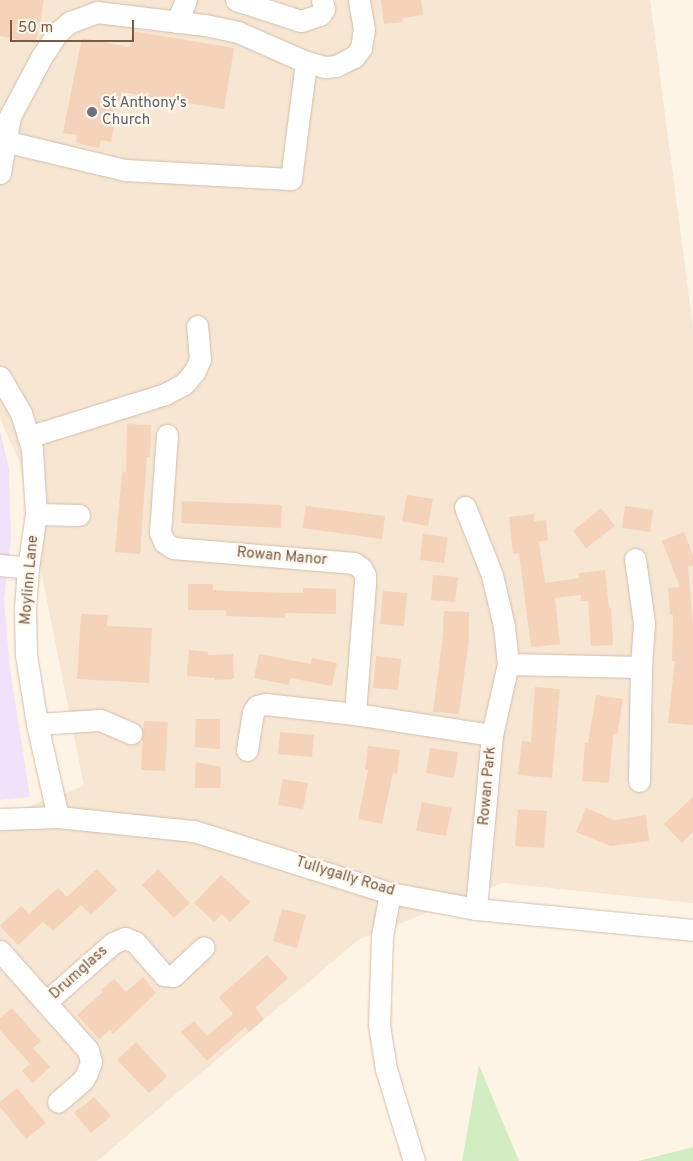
<!DOCTYPE html>
<html>
<head>
<meta charset="utf-8">
<style>
  body { margin:0 }
  #map { position:relative; width:693px; height:1161px; overflow:hidden; background:#fef4e5; font-family:Overpass,sans-serif }
  div>[style] { position:absolute }
  [style*='--x'] { left:calc(var(--x)*1px); top:calc(var(--y)*1px); width:calc(var(--w)*1px); rotate:calc(var(--a)*1deg) }
  .residential>* { inset:0; background:#f6e6d2 }
  .education>* { inset:0; background:#f1e1fa }
  .green>* { inset:0; background:#d3edc2 }
  .building>* { inset:0; background:#f5d2ba }
  .roads { filter:drop-shadow(0 0 1px #d3bdac) drop-shadow(0 0 1px #d3bdac) }
  .minor>* { height:21px; margin:-10.5px; padding:0 10.5px; transform-origin:10.5px; border-radius:10.5px; background:#fff }
  .dots>* { width:14px; height:14px; translate:-50% -50%; box-sizing:border-box; border:2px solid #fff8ec; border-radius:50% }
  span { translate:-50% -50%; white-space:nowrap; text-align:center; line-height:1.15; -webkit-text-stroke:4.5px #fff8ec; paint-order:stroke }
  .worship-label { font-size:15px; color:#5b616d }
  .left { translate:0 -50%; text-align:left }
  .street-label { font-size:15px; color:#795948 }
  .scale { position:absolute; left:10px; top:20px; width:124px; height:22px; box-sizing:border-box; border:2px solid #795948; border-top:0; padding-left:6px; font-size:15px; line-height:18px; white-space:nowrap; color:#795948; -webkit-text-stroke:4px #fff8ec; paint-order:stroke }
</style>
</head>
<body>
<div id="map">
  <div class="residential">
    <i style="clip-path:polygon(0 0,650px 0,693px 327px,693px 903px,503px 883px,358px 940px,97px 1161px,0 1161px,0 817px,84px 786px,19px 460px,0 419px)"></i>
  </div>
  <div class="education">
    <i style="clip-path:polygon(0 431px,9px 469px,11px 537px,4px 600px,10px 669px,30px 797px,0 800px)"></i>
  </div>
  <div class="green">
    <i style="clip-path:polygon(479px 1065px,519px 1161px,462px 1161px)"></i>
    <i style="clip-path:polygon(693px 1147px,693px 1161px,638px 1161px)"></i>
  </div>
  <div class="building">
    <i style="clip-path:polygon(0 0,44px 0,36px 43px,0 36px)"></i>
    <i style="clip-path:polygon(381px 0,421px 0,423px 15px,402px 18px,403px 22px,384px 24px)"></i>
    <i style="clip-path:polygon(132px 31px,234px 48px,224px 109px,122px 92px,111px 142px,101px 140px,99px 148px,76px 143px,77px 135px,63px 133px,82px 38px,130px 47px)"></i>
    <i style="clip-path:polygon(127px 424px,151px 425px,150px 457px,147px 457px,140px 554px,115px 552px,122px 472px,126px 472px)"></i>
    <i style="clip-path:polygon(407px 495px,433px 499px,428px 526px,402px 521px)"></i>
    <i style="clip-path:polygon(182px 501px,282px 505px,281px 528px,181px 523px)"></i>
    <i style="clip-path:polygon(306px 506px,385px 516px,382px 539px,302px 528px)"></i>
    <i style="clip-path:polygon(625px 506px,653px 510px,650px 532px,622px 528px)"></i>
    <i style="clip-path:polygon(601px 508px,615px 526px,586px 548px,573px 531px)"></i>
    <i style="clip-path:polygon(534px 514px,534px 521px,546px 520px,548px 540px,539px 542px,545px 583px,579px 578px,579px 573px,605px 570px,609px 608px,611px 608px,613px 645px,591px 646px,588px 601px,581px 601px,581px 595px,555px 598px,560px 644px,531px 647px,519px 553px,513px 554px,509px 517px)"></i>
    <i style="clip-path:polygon(684px 532px,693px 555px,693px 565px,688px 567px,693px 627px,693px 725px,668px 723px,675px 661px,672px 661px,673px 615px,670px 615px,668px 588px,680px 587px,662px 541px)"></i>
    <i style="clip-path:polygon(423px 534px,448px 537px,444px 563px,420px 560px)"></i>
    <i style="clip-path:polygon(433px 575px,458px 577px,455px 602px,431px 600px)"></i>
    <i style="clip-path:polygon(188px 584px,213px 584px,213px 590px,250px 592px,303px 593px,303px 588px,336px 589px,336px 614px,285px 613px,285px 618px,226px 616px,226px 610px,188px 610px)"></i>
    <i style="clip-path:polygon(383px 591px,407px 593px,404px 626px,380px 624px)"></i>
    <i style="clip-path:polygon(444px 611px,469px 612px,469px 639px,459px 714px,433px 712px,443px 635px)"></i>
    <i style="clip-path:polygon(81px 614px,108px 615px,107px 626px,152px 628px,149px 683px,77px 679px)"></i>
    <i style="clip-path:polygon(189px 650px,208px 652px,208px 655px,233px 654px,234px 679px,215px 680px,215px 678px,187px 676px)"></i>
    <i style="clip-path:polygon(259px 654px,311px 664px,312px 658px,337px 663px,332px 686px,290px 678px,289px 685px,254px 678px)"></i>
    <i style="clip-path:polygon(376px 656px,401px 659px,398px 690px,373px 688px)"></i>
    <i style="clip-path:polygon(535px 687px,560px 689px,552px 778px,518px 775px,522px 741px,531px 742px)"></i>
    <i style="clip-path:polygon(596px 695px,623px 699px,617px 735px,613px 734px,609px 783px,582px 781px,585px 743px,588px 743px)"></i>
    <i style="clip-path:polygon(196px 719px,220px 719px,220px 749px,195px 747px)"></i>
    <i style="clip-path:polygon(144px 721px,168px 722px,165px 771px,141px 770px)"></i>
    <i style="clip-path:polygon(280px 732px,314px 735px,312px 757px,278px 754px)"></i>
    <i style="clip-path:polygon(368px 746px,400px 750px,397px 774px,393px 773px,382px 824px,358px 819px,368px 770px,365px 769px)"></i>
    <i style="clip-path:polygon(430px 748px,458px 752px,454px 778px,426px 773px)"></i>
    <i style="clip-path:polygon(196px 762px,221px 767px,220px 788px,195px 788px)"></i>
    <i style="clip-path:polygon(283px 779px,308px 783px,303px 809px,278px 805px)"></i>
    <i style="clip-path:polygon(693px 797px,693px 832px,682px 843px,664px 824px)"></i>
    <i style="clip-path:polygon(422px 802px,452px 808px,446px 836px,416px 831px)"></i>
    <i style="clip-path:polygon(586px 808px,614px 820px,646px 815px,649px 841px,611px 846px,576px 832px)"></i>
    <i style="clip-path:polygon(518px 809px,547px 811px,544px 848px,515px 846px)"></i>
    <i style="clip-path:polygon(97px 869px,117px 890px,91px 915px,81px 905px,53px 931px,43px 922px,18px 945px,0 926px,21px 906px,29px 914px,58px 888px,67px 897px)"></i>
    <i style="clip-path:polygon(158px 869px,190px 903px,174px 918px,142px 885px)"></i>
    <i style="clip-path:polygon(221px 875px,250px 902px,230px 922px,222px 914px,214px 922px,194px 903px)"></i>
    <i style="clip-path:polygon(282px 909px,306px 915px,297px 948px,273px 941px)"></i>
    <i style="clip-path:polygon(267px 955px,288px 978px,255px 1008px,264px 1019px,249px 1032px,245px 1027px,207px 1061px,181px 1032px,194px 1021px,207px 1036px,233px 1014px,219px 997px)"></i>
    <i style="clip-path:polygon(143px 977px,156px 993px,113px 1034px,110px 1030px,99px 1039px,77px 1015px,103px 992px,101px 990px,114px 979px,126px 992px)"></i>
    <i style="clip-path:polygon(12px 1008px,41px 1041px,33px 1048px,50px 1067px,33px 1083px,22px 1071px,30px 1064px,0 1030px,0 1018px)"></i>
    <i style="clip-path:polygon(136px 1042px,167px 1076px,149px 1093px,117px 1060px)"></i>
    <i style="clip-path:polygon(17px 1088px,46px 1123px,26px 1139px,0 1107px,0 1102px)"></i>
    <i style="clip-path:polygon(94px 1097px,111px 1116px,91px 1133px,74px 1113px)"></i>
  </div>
  <div class="roads">
    <div class="minor">
      <i style="--x:236;--y:0;--w:68;--a:17.9"></i>
      <i style="--x:301;--y:21;--w:20;--a:-18"></i>
      <i style="--x:320;--y:15;--w:7;--a:-56"></i>
      <i style="--x:324;--y:9;--w:9;--a:-103"></i>
      <i style="--x:177;--y:22;--w:24;--a:-68"></i>
      <i style="--x:0;--y:140;--w:129;--a:13.5"></i>
      <i style="--x:125;--y:170;--w:166;--a:3.1"></i>
      <i style="--x:291;--y:179;--w:118;--a:-82.7"></i>
      <i style="--x:0;--y:173;--w:58;--a:-80"></i>
      <i style="--x:10;--y:116;--w:68;--a:-61.9"></i>
      <i style="--x:42;--y:56;--w:29;--a:-56"></i>
      <i style="--x:58;--y:32;--w:16;--a:-40"></i>
      <i style="--x:70;--y:22;--w:29;--a:-20"></i>
      <i style="--x:97;--y:12;--w:109;--a:6.9"></i>
      <i style="--x:205;--y:25;--w:34;--a:12"></i>
      <i style="--x:238;--y:32;--w:74;--a:23.8"></i>
      <i style="--x:306;--y:62;--w:20;--a:15"></i>
      <i style="--x:325;--y:67;--w:11;--a:-5"></i>
      <i style="--x:336;--y:66;--w:20;--a:-27"></i>
      <i style="--x:354;--y:57;--w:11;--a:-52"></i>
      <i style="--x:361;--y:48;--w:19;--a:-81"></i>
      <i style="--x:364;--y:29;--w:29;--a:-100"></i>
      <i style="--x:0;--y:377;--w:42;--a:59.7"></i>
      <i style="--x:21;--y:413;--w:39;--a:73"></i>
      <i style="--x:32;--y:450;--w:64;--a:86.4"></i>
      <i style="--x:36;--y:514;--w:55;--a:98.4"></i>
      <i style="--x:28;--y:568;--w:41;--a:94.2"></i>
      <i style="--x:25;--y:609;--w:46;--a:88.8"></i>
      <i style="--x:26;--y:655;--w:70;--a:80.9"></i>
      <i style="--x:37;--y:724;--w:95;--a:77.3"></i>
      <i style="--x:167;--y:435;--w:97;--a:94.1"></i>
      <i style="--x:160;--y:532;--w:11;--a:68"></i>
      <i style="--x:164;--y:542;--w:11;--a:34"></i>
      <i style="--x:173;--y:548;--w:182;--a:4.7"></i>
      <i style="--x:354;--y:563;--w:9;--a:36"></i>
      <i style="--x:361;--y:568;--w:8;--a:60"></i>
      <i style="--x:365;--y:575;--w:8;--a:90"></i>
      <i style="--x:365;--y:583;--w:131;--a:94.4"></i>
      <i style="--x:28;--y:437;--w:144;--a:-17.4"></i>
      <i style="--x:165;--y:394;--w:21;--a:-28"></i>
      <i style="--x:184;--y:384;--w:17;--a:-50"></i>
      <i style="--x:195;--y:371;--w:13;--a:-67"></i>
      <i style="--x:200;--y:359;--w:33;--a:-95"></i>
      <i style="--x:465;--y:507;--w:73;--a:68.3"></i>
      <i style="--x:492;--y:575;--w:52;--a:76.8"></i>
      <i style="--x:504;--y:626;--w:38;--a:84"></i>
      <i style="--x:508;--y:664;--w:73;--a:102.7"></i>
      <i style="--x:492;--y:735;--w:175;--a:95.3"></i>
      <i style="--x:36;--y:514;--w:43;--a:1.3"></i>
      <i style="--x:635;--y:559;--w:65;--a:82"></i>
      <i style="--x:644;--y:623;--w:44;--a:93.9"></i>
      <i style="--x:0;--y:565;--w:28;--a:6"></i>
      <i style="--x:508;--y:664;--w:133;--a:1.3"></i>
      <i style="--x:641;--y:667;--w:114;--a:91"></i>
      <i style="--x:37;--y:724;--w:63;--a:-3.6"></i>
      <i style="--x:100;--y:720;--w:34;--a:23"></i>
      <i style="--x:247;--y:750;--w:38;--a:-81"></i>
      <i style="--x:253;--y:712;--w:7;--a:-56"></i>
      <i style="--x:257;--y:706;--w:8;--a:-14"></i>
      <i style="--x:265;--y:704;--w:91;--a:6.3"></i>
      <i style="--x:355;--y:714;--w:139;--a:8.7"></i>
      <i style="--x:0;--y:819;--w:58;--a:-2"></i>
      <i style="--x:58;--y:817;--w:137;--a:5.9"></i>
      <i style="--x:194;--y:831;--w:206;--a:17.6"></i>
      <i style="--x:390;--y:893;--w:87;--a:10.5"></i>
      <i style="--x:476;--y:909;--w:218;--a:5.5"></i>
      <i style="--x:390;--y:893;--w:44;--a:100.5"></i>
      <i style="--x:382;--y:936;--w:89;--a:91.9"></i>
      <i style="--x:379;--y:1025;--w:45;--a:81"></i>
      <i style="--x:386;--y:1069;--w:96;--a:73.1"></i>
      <i style="--x:0;--y:951;--w:132;--a:48.4"></i>
      <i style="--x:88;--y:1050;--w:12;--a:76"></i>
      <i style="--x:91;--y:1062;--w:12;--a:110"></i>
      <i style="--x:87;--y:1073;--w:8;--a:120"></i>
      <i style="--x:83;--y:1080;--w:33;--a:139"></i>
      <i style="--x:46;--y:1002;--w:89;--a:-41.4"></i>
      <i style="--x:113;--y:943;--w:13;--a:-23"></i>
      <i style="--x:125;--y:938;--w:11;--a:22"></i>
      <i style="--x:135;--y:942;--w:44;--a:48.7"></i>
      <i style="--x:164;--y:975;--w:9;--a:6"></i>
      <i style="--x:173;--y:976;--w:42;--a:-43.1"></i>
    </div>
  </div>
  <div class="dots">
    <i style="left:92px;top:112px;background:#6b7280"></i>
  </div>
  <div class="worship-label">
    <span class="left" style="left:102px;top:112px">St Anthony's<br>Church</span>
  </div>
  <div class="street-label">
    <span style="left:282px;top:557px;rotate:5deg">Rowan Manor</span>
    <span style="left:30px;top:580px;rotate:-85deg">Moylinn Lane</span>
    <span style="left:488px;top:786px;rotate:-85deg">Rowan Park</span>
    <span style="left:345px;top:877px;rotate:17deg">Tullygally Road</span>
    <span style="left:79px;top:973px;rotate:-42deg">Drumglass</span>
  </div>
  <div class="scale">50 m</div>
</div>
</body>
</html>
